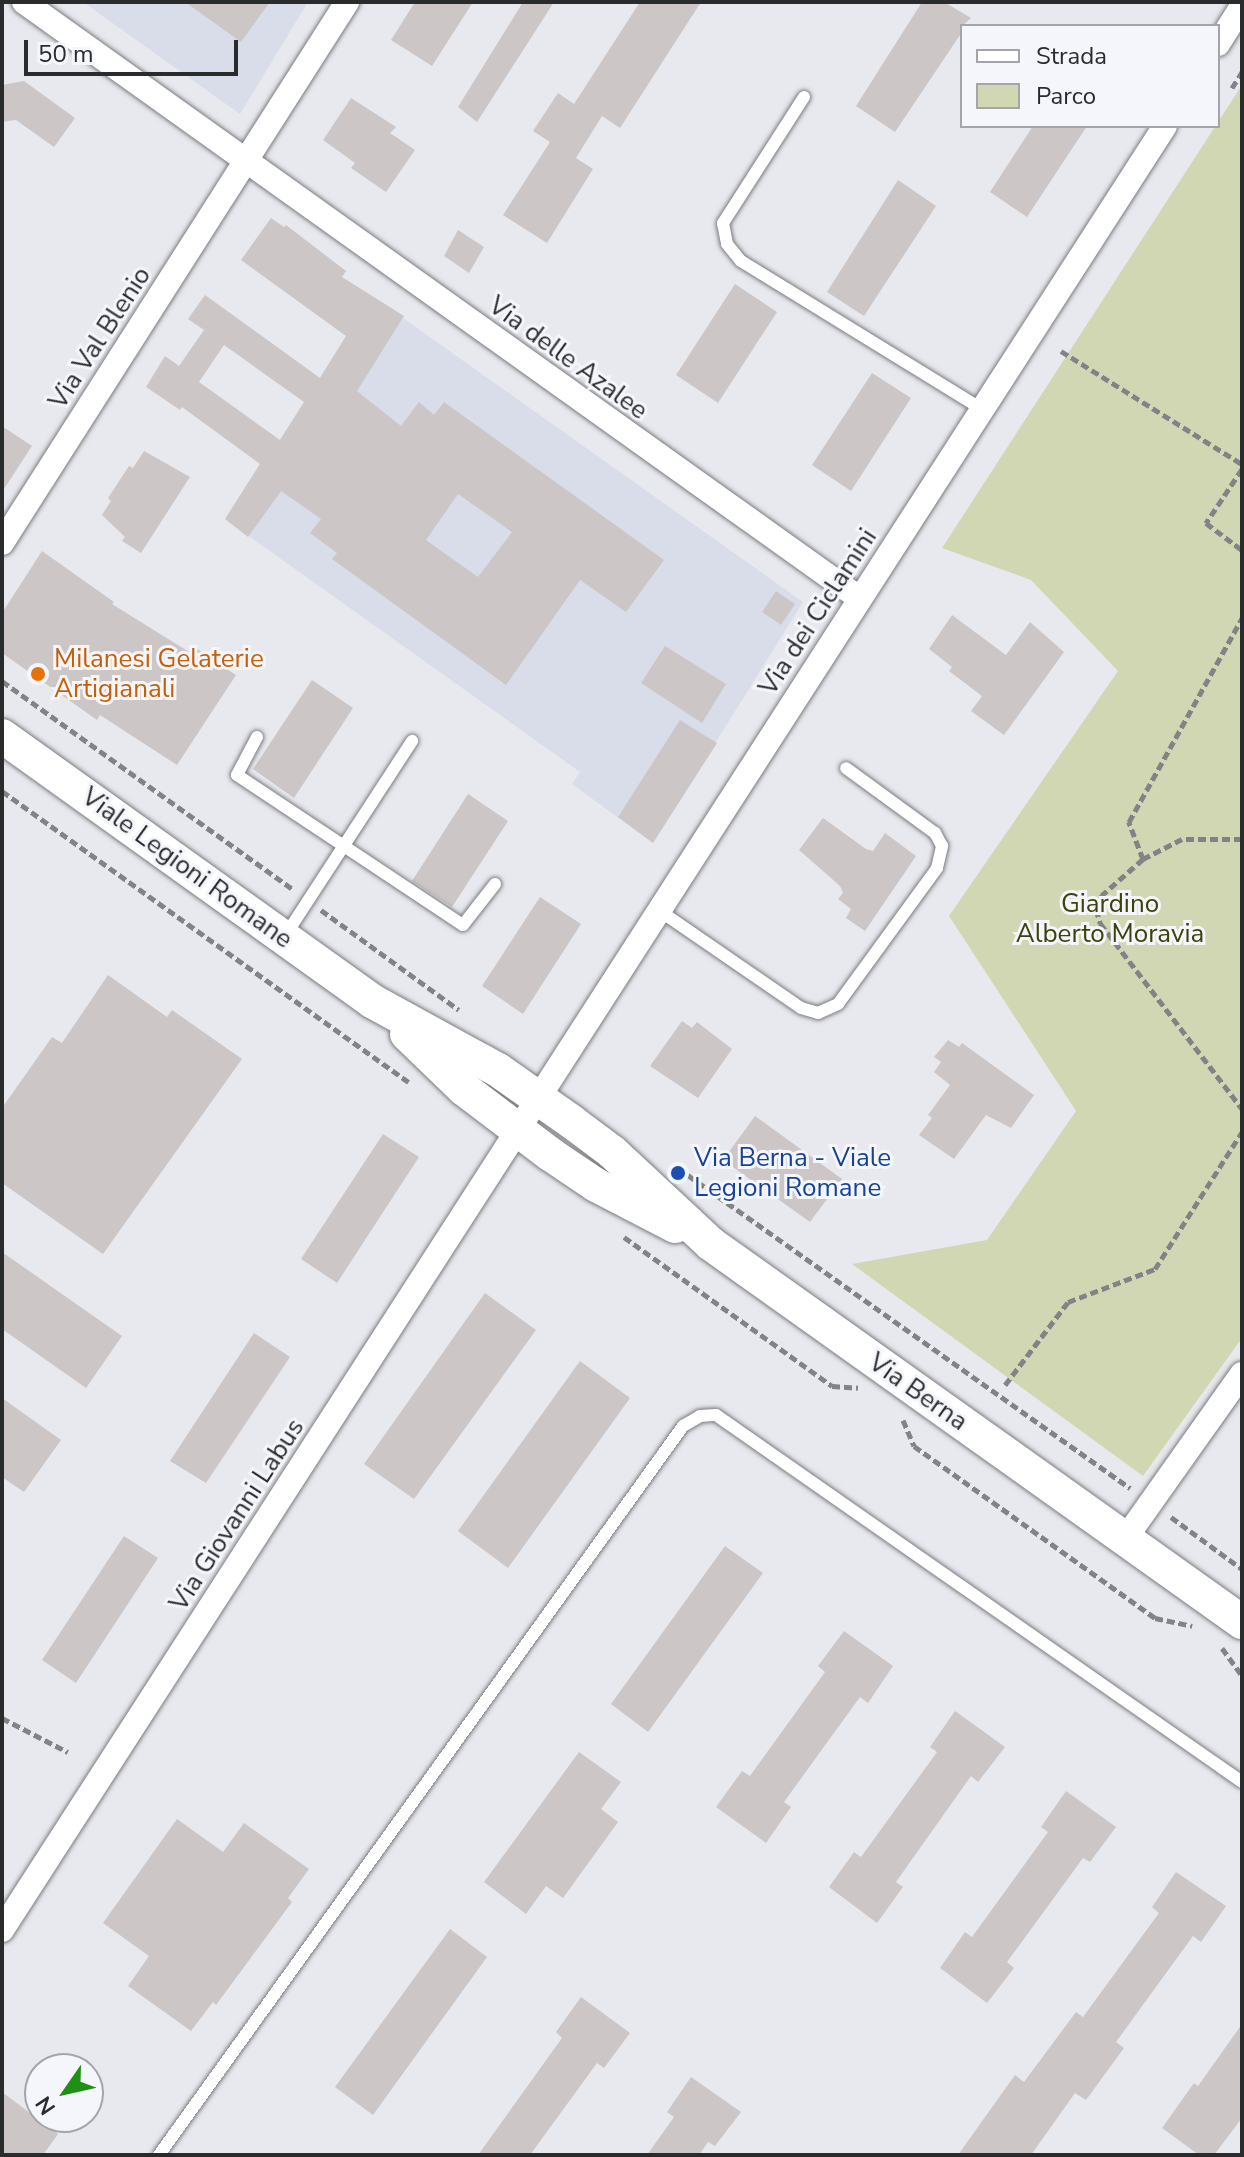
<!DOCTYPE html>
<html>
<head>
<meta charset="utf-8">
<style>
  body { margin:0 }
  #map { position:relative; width:1244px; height:2157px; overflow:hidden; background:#e7e9ee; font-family:"Nunito Sans",sans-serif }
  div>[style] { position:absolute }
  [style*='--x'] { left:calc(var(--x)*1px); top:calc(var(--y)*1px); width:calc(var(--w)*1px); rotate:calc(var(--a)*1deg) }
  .built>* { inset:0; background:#d8dde9 }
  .green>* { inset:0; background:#d2d7b3 }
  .building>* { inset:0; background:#cdc6c6 }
  .path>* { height:5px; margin-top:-2.5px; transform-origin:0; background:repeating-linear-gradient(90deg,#818386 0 8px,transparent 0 12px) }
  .roads { filter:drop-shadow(0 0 2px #7b7c81) drop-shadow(0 0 2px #7b7c81) }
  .service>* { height:12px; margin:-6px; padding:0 6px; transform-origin:6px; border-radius:6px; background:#fff }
  .minor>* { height:24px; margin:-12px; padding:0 12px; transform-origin:12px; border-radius:12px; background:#fff }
  .secondary>* { height:34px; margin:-17px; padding:0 17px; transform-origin:17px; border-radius:17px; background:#fff }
  .dots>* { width:22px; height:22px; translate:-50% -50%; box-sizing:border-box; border:4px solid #f4f6fb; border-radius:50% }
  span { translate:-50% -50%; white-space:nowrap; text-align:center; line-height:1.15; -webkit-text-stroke:6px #f4f6fb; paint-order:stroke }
  .street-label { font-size:26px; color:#2a2b2d }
  .food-label { font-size:26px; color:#c56008 }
  .left { translate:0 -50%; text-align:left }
  .park-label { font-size:26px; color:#3e420a }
  .transit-label { font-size:26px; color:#164399 }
  .frame { position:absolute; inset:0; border:4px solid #2a2b2d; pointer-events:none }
  .legend { position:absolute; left:960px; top:24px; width:260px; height:104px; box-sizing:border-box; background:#f4f6fb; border:2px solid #a3a5a9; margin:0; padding:10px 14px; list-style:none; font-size:24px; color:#2a2b2d }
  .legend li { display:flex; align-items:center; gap:16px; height:40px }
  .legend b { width:40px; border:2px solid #a3a5a9 }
  .north { position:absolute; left:24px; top:2053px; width:80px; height:80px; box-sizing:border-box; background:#f4f6fb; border:2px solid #a3a5a9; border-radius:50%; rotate:236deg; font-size:22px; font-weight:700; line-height:32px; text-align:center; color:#2a2b2d }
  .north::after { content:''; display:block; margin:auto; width:28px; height:36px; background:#1f8f16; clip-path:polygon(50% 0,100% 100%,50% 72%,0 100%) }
  .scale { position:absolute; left:24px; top:40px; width:214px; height:36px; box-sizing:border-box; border:4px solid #2a2b2d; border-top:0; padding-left:10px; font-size:24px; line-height:28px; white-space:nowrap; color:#2a2b2d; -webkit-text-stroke:6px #f4f6fb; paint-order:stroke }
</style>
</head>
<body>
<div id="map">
  <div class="built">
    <i style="clip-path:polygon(83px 2px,308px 2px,240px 114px)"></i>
    <i style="clip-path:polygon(372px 296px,803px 602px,653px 843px,572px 784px,580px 772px,225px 519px,249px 481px,253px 482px)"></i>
  </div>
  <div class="green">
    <i style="clip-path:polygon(1242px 85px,1242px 1338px,1143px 1476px,852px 1264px,987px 1240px,1076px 1111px,949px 916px,1118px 671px,1031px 580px,942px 548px)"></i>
  </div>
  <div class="building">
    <i style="clip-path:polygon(185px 2px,270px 2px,241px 42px)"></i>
    <i style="clip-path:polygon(415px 2px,473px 2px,432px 66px,391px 40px)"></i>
    <i style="clip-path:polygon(523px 2px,554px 2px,477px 122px,458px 107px)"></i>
    <i style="clip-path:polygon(640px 2px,701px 2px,620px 128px,602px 116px,576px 158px,593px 169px,547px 243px,503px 215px,550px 142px,533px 131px,558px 93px,574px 104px)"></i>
    <i style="clip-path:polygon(922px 2px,944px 2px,971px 18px,962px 26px,962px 32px,895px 132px,856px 106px)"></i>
    <i style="clip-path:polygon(24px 81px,75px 118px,54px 147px,16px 120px,2px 122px,2px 85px)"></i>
    <i style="clip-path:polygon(351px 98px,396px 127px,390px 133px,415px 150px,386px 192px,351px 168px,355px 163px,323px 140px)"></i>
    <i style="clip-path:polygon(1033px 126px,1087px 126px,1027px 217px,990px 192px)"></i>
    <i style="clip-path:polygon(898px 180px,936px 206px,864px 316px,827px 292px)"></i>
    <i style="clip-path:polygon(evenodd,271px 218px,284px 227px,286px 225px,346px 271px,342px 277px,404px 316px,357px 391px,401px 426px,419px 402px,434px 415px,444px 402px,664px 560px,626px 612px,580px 580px,506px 685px,332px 559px,337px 553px,310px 533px,321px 519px,281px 491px,248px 537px,225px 519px,260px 464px,182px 407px,180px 410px,146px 387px,165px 356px,179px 366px,204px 330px,188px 319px,205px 295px,320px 378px,346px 336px,241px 260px,271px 218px,224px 345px,304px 402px,280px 440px,199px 382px,224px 345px,271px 218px,458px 494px,512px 532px,478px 577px,426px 540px,458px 494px)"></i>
    <i style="clip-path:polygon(458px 230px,484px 247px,469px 273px,444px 256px)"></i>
    <i style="clip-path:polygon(735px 284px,777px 312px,718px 403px,676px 375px)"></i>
    <i style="clip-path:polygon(872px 373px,911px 398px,851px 491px,812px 465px)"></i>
    <i style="clip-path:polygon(2px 426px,32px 446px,2px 492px)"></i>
    <i style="clip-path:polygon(144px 451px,190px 477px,141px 553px,122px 541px,125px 537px,102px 515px,111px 501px,108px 498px,129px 466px,133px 468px)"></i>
    <i style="clip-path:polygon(42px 551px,114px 602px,112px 604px,189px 652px,193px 646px,236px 675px,177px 765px,100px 715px,97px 720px,2px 653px,2px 613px)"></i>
    <i style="clip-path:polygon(776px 591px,795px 604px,781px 625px,762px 612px)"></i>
    <i style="clip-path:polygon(952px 615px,1006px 655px,1030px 622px,1064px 652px,1004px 735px,971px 711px,982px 696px,949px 671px,952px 667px,929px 649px)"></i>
    <i style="clip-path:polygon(665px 646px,726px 684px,702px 723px,641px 683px)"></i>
    <i style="clip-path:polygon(312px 680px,353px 708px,294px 798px,253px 769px)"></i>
    <i style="clip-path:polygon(680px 720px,717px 743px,653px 843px,618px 817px)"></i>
    <i style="clip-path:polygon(468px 794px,508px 821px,452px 907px,412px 881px)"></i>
    <i style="clip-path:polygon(823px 818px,866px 849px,873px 851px,885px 833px,916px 856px,865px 931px,846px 918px,851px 909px,838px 899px,843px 893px,840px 886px,799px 850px)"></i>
    <i style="clip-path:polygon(540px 897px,581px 924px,523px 1014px,482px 986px)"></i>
    <i style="clip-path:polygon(108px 975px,167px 1017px,172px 1010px,242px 1059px,103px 1254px,2px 1183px,2px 1108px,52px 1037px,62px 1043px)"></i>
    <i style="clip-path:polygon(682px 1021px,692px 1028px,697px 1022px,732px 1049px,698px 1098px,650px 1066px)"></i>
    <i style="clip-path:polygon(948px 1040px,959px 1047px,962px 1043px,1034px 1095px,1011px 1128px,986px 1115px,954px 1159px,919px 1135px,932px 1118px,928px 1115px,950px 1085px,934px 1072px,941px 1062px,934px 1057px)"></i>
    <i style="clip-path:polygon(755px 1116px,842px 1179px,810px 1222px,723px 1160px)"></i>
    <i style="clip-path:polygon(383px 1134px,419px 1157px,337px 1283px,301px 1259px)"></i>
    <i style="clip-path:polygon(2px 1252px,122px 1336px,86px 1388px,2px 1329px)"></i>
    <i style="clip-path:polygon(485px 1293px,536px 1330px,414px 1499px,364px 1464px)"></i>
    <i style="clip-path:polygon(254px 1333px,290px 1357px,206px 1483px,170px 1461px)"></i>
    <i style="clip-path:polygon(580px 1361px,630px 1398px,508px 1568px,458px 1531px)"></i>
    <i style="clip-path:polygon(2px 1398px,61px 1440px,24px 1492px,2px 1477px)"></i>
    <i style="clip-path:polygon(124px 1536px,158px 1558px,76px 1683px,42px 1660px)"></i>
    <i style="clip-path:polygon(725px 1546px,763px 1573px,648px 1732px,611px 1704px)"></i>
    <i style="clip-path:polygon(844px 1631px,893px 1666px,868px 1703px,860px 1697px,784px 1802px,791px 1807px,766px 1843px,716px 1807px,742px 1771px,750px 1776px,825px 1672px,818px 1666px)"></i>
    <i style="clip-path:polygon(955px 1711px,1005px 1747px,978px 1782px,971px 1776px,896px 1882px,903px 1887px,877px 1923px,829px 1887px,854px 1852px,861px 1857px,937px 1752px,930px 1747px)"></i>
    <i style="clip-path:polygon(579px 1752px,621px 1782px,601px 1809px,618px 1822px,563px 1898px,546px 1886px,526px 1914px,484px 1882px)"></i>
    <i style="clip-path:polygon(1066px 1791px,1116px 1827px,1090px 1862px,1083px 1858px,1007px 1962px,1014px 1968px,987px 2003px,940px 1968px,965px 1932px,972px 1937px,1048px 1832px,1041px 1827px)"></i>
    <i style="clip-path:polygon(177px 1819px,223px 1852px,244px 1823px,309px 1869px,288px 1898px,292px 1902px,216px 2005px,213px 2002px,191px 2031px,128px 1986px,149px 1956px,103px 1923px)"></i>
    <i style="clip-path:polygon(1176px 1872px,1226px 1906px,1201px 1942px,1193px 1936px,1116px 2042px,1124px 2048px,1086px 2100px,1075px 2093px,1031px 2155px,958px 2155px,1015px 2075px,1024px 2082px,1076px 2012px,1083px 2017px,1159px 1913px,1152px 1907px)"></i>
    <i style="clip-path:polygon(450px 1929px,487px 1957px,373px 2115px,335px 2087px)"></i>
    <i style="clip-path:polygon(581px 1997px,630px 2033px,604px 2068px,597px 2063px,530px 2155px,478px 2155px,562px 2038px,556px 2032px)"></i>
    <i style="clip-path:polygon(1242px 2024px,1242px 2118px,1214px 2155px,1199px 2155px,1162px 2128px,1194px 2083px,1198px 2086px)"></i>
    <i style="clip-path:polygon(691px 2077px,741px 2112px,715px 2146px,708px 2142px,699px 2155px,647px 2155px,674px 2117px,667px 2112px)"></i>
    <i style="clip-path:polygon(2px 2092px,58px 2134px,43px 2155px,2px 2155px)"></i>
  </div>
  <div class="path">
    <i style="--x:1232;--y:88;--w:19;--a:-58"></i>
    <i style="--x:1061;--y:351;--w:213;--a:32"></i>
    <i style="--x:1242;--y:469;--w:65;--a:123.7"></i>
    <i style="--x:1206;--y:523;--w:45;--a:36.9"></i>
    <i style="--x:2;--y:681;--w:359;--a:35.6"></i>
    <i style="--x:2;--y:791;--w:500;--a:35.6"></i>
    <i style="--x:1242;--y:839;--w:60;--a:180"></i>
    <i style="--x:1182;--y:839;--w:44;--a:152.9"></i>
    <i style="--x:1143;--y:859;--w:55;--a:138.7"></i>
    <i style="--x:1102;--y:895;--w:15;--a:113"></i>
    <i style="--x:1096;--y:909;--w:15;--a:74"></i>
    <i style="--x:1100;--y:923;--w:234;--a:52.6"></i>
    <i style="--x:1143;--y:859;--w:40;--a:-111"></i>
    <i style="--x:1129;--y:822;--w:233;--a:-61"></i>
    <i style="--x:321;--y:910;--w:170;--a:35.9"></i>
    <i style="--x:678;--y:1168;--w:554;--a:35.3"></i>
    <i style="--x:624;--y:1237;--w:256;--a:35.6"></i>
    <i style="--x:832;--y:1386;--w:26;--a:4"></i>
    <i style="--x:1005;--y:1385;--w:104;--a:-52.8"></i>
    <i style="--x:1068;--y:1302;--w:93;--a:-20.8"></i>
    <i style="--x:1155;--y:1269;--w:162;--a:-57.6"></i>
    <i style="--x:903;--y:1420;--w:28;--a:67"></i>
    <i style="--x:914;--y:1446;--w:296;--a:35.5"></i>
    <i style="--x:1155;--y:1618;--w:38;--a:12"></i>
    <i style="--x:1171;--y:1517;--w:88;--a:36.2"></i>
    <i style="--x:1222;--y:1648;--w:34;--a:54"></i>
    <i style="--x:2;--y:1718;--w:74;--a:27.3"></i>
  </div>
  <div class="roads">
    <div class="service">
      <i style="--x:804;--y:97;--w:150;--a:122.7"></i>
      <i style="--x:723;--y:223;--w:21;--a:79"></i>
      <i style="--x:727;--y:244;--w:22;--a:51"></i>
      <i style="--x:741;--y:261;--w:284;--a:31.6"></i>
      <i style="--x:257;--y:737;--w:43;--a:117.8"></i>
      <i style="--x:237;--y:775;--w:271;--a:33.6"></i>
      <i style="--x:463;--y:925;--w:52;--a:-52"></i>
      <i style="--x:660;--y:911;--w:171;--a:34.5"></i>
      <i style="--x:801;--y:1008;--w:18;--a:16"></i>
      <i style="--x:818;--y:1013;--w:22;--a:-24"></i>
      <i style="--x:838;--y:1004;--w:168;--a:-53.9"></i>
      <i style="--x:937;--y:868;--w:23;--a:-77"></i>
      <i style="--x:942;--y:846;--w:15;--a:-118"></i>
      <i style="--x:935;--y:833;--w:110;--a:-143.9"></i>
      <i style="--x:285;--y:936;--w:233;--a:-56.9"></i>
      <i style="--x:159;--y:2155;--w:898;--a:-54.29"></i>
      <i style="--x:683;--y:1426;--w:20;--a:-30"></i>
      <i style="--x:700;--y:1416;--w:16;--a:-4"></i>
      <i style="--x:716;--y:1415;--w:641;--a:34.9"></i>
    </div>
    <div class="minor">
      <i style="--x:24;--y:2;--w:1026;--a:35.52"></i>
      <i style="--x:1218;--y:44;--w:45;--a:-57.7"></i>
      <i style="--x:2;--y:543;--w:642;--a:-57.47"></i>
      <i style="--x:1125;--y:1539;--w:202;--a:-54.7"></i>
      <i style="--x:2;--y:1930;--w:2146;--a:-57.19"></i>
    </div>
    <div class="secondary">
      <i style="--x:2;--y:736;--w:455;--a:35.6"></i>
      <i style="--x:372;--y:1001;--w:144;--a:28.7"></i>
      <i style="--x:498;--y:1070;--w:90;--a:35.1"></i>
      <i style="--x:572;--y:1122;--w:50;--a:36.9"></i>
      <i style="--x:612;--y:1152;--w:135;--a:42.9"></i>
      <i style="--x:711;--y:1244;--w:652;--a:35.45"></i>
      <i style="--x:407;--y:1034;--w:79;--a:44"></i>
      <i style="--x:464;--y:1089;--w:108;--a:37.1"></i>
      <i style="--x:550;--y:1154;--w:55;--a:34"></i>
      <i style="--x:596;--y:1185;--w:89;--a:27.4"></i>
    </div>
  </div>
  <div class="dots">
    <i style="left:38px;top:674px;background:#e8710a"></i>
    <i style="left:678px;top:1173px;background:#1a4fb4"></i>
  </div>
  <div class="street-label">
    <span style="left:100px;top:338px;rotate:-57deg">Via Val Blenio</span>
    <span style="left:568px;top:358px;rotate:36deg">Via delle Azalee</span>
    <span style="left:818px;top:612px;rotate:-57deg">Via dei Ciclamini</span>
    <span style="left:187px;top:868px;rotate:36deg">Viale Legioni Romane</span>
    <span style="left:918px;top:1392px;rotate:35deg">Via Berna</span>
    <span style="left:237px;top:1515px;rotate:-57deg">Via Giovanni Labus</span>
  </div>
  <div class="food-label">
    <span class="left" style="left:54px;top:674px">Milanesi Gelaterie<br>Artigianali</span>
  </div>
  <div class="park-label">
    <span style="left:1110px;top:919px">Giardino<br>Alberto Moravia</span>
  </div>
  <div class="transit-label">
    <span class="left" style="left:694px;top:1173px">Via Berna - Viale<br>Legioni Romane</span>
  </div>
  <div class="frame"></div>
  <ul class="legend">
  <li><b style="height:10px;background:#fff"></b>Strada</li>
  <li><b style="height:22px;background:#d2d7b3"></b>Parco</li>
  </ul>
  <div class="north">N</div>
  <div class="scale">50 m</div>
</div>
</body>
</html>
